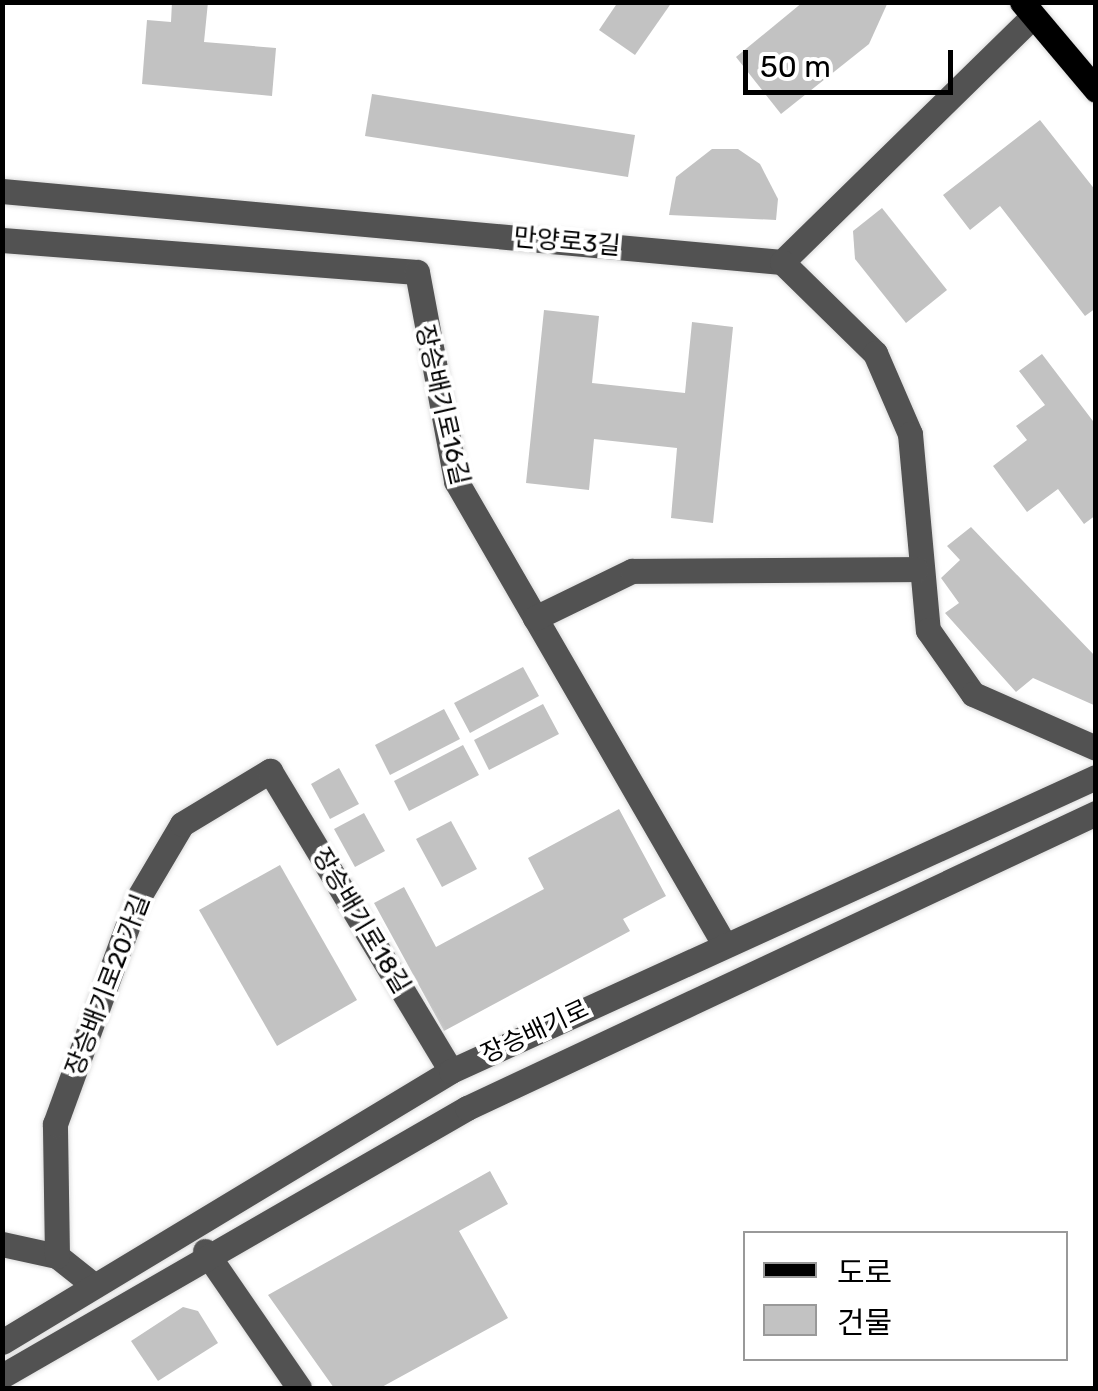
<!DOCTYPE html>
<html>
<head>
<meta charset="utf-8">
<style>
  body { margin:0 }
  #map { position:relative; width:1098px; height:1391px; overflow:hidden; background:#fff; font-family:Rubik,"Noto Sans KR",sans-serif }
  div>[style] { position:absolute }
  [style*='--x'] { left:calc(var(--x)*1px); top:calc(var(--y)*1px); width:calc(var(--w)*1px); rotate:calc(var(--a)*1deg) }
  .building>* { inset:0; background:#c2c2c2 }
  .roads { filter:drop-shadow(0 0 2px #dbdbdb) drop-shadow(0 0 2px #dbdbdb) }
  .minor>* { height:25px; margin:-12.5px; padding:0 12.5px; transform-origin:12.5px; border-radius:12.5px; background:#525252 }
  .major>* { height:25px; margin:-12.5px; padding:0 12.5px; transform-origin:12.5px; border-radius:12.5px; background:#000 }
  span { translate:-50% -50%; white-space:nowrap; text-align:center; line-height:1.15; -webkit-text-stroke:8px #fff; paint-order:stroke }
  .street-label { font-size:25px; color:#000 }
  .frame { position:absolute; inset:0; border:5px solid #000; pointer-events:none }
  .legend { position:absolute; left:743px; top:1231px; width:325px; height:130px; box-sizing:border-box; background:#fff; border:2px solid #999; margin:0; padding:12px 18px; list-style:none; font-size:30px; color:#000 }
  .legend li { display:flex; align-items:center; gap:20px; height:50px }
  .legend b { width:50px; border:2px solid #999 }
  .scale { position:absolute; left:743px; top:50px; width:210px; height:45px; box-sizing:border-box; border:5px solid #000; border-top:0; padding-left:12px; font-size:30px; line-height:35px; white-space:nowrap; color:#000; -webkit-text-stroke:8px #fff; paint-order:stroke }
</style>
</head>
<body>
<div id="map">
  <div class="building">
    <i style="clip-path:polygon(172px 2px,208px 2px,204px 42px,276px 48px,272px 96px,142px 84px,147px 20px,171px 22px)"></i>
    <i style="clip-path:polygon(618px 2px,672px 2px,635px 55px,599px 30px)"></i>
    <i style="clip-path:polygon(803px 2px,888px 2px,869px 44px,781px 114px,736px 57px)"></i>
    <i style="clip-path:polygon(372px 94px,635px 135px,628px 177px,365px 136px)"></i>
    <i style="clip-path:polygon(1040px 120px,1096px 191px,1096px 308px,1085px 316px,1000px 206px,970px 230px,943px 195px)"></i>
    <i style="clip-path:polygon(712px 149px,738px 149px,760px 164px,778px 199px,776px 220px,669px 215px,676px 177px)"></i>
    <i style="clip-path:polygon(882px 208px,947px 290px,906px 323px,855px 259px,853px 231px)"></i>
    <i style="clip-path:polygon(544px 310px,599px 316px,592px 383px,685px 393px,692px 322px,733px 327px,713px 523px,671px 518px,677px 448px,594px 439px,589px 490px,526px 483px)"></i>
    <i style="clip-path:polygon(1042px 354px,1096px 425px,1096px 515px,1084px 524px,1058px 489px,1027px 512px,993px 466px,1027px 440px,1016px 426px,1045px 405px,1019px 371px)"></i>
    <i style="clip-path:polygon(971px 527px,1096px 657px,1096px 706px,1033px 678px,1016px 692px,945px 613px,959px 603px,941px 578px,960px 560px,947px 546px)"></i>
    <i style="clip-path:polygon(523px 667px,539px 696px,470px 733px,454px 703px)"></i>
    <i style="clip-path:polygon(543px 704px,559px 734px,489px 770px,474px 740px)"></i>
    <i style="clip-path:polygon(444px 709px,460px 739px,390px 775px,375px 745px)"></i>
    <i style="clip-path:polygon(463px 745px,479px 775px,409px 811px,394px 781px)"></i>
    <i style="clip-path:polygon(339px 768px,359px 804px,330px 819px,311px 784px)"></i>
    <i style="clip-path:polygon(619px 809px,666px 896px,623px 919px,630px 931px,444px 1031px,374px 903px,404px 887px,436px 947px,544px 889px,528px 858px)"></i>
    <i style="clip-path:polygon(364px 813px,385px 851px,355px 867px,334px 829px)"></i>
    <i style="clip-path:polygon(451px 821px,477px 869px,442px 887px,416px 839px)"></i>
    <i style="clip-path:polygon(280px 865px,357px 1000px,277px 1046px,199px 910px)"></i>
    <i style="clip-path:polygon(490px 1171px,508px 1204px,459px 1231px,508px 1318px,380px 1388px,334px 1388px,268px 1295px)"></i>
    <i style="clip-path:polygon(183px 1307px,198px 1311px,218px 1343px,158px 1381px,131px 1341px)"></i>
  </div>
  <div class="roads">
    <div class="minor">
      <i style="--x:2;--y:191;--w:783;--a:5.2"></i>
      <i style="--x:782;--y:262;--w:351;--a:-44.4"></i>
      <i style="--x:2;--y:240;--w:416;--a:4.4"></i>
      <i style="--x:417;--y:272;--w:213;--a:79.4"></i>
      <i style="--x:456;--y:481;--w:535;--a:59.94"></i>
      <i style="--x:782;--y:262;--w:130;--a:44.4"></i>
      <i style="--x:875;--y:353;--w:88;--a:66.6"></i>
      <i style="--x:910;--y:434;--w:197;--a:84.8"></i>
      <i style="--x:928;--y:630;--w:78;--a:54.9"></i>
      <i style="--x:973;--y:694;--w:134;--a:23.7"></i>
      <i style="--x:535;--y:618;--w:108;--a:-25.9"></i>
      <i style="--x:632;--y:571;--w:284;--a:-0.4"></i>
      <i style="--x:2;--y:1244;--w:56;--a:12.3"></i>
      <i style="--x:57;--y:1256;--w:43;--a:38.5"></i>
      <i style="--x:205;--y:1251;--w:166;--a:55.5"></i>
      <i style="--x:57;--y:1256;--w:132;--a:-90.9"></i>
      <i style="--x:55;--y:1124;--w:239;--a:-69.9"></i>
      <i style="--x:137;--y:900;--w:88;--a:-59.4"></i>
      <i style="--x:182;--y:824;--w:103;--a:-31.1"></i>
      <i style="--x:270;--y:771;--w:350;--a:58.9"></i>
      <i style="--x:2;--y:1342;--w:524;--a:-31.11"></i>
      <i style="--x:451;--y:1071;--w:709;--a:-24.5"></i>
      <i style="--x:2;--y:1376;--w:537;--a:-29.96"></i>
      <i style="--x:467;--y:1108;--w:695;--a:-25.13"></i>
    </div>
    <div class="major">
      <i style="--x:1022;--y:2;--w:115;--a:49.9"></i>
    </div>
  </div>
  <div class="street-label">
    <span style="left:567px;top:242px;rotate:5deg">만양로3길</span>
    <span style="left:442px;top:405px;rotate:77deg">장승배기로16길</span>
    <span style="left:361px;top:921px;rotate:59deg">장승배기로18길</span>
    <span style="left:108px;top:985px;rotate:-69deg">장승배기로20가길</span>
    <span style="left:535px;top:1032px;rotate:-25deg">장승배기로</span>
  </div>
  <div class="frame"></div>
  <ul class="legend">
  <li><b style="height:12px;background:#000"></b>도로</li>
  <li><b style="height:28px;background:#c2c2c2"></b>건물</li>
  </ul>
  <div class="scale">50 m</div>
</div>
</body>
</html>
